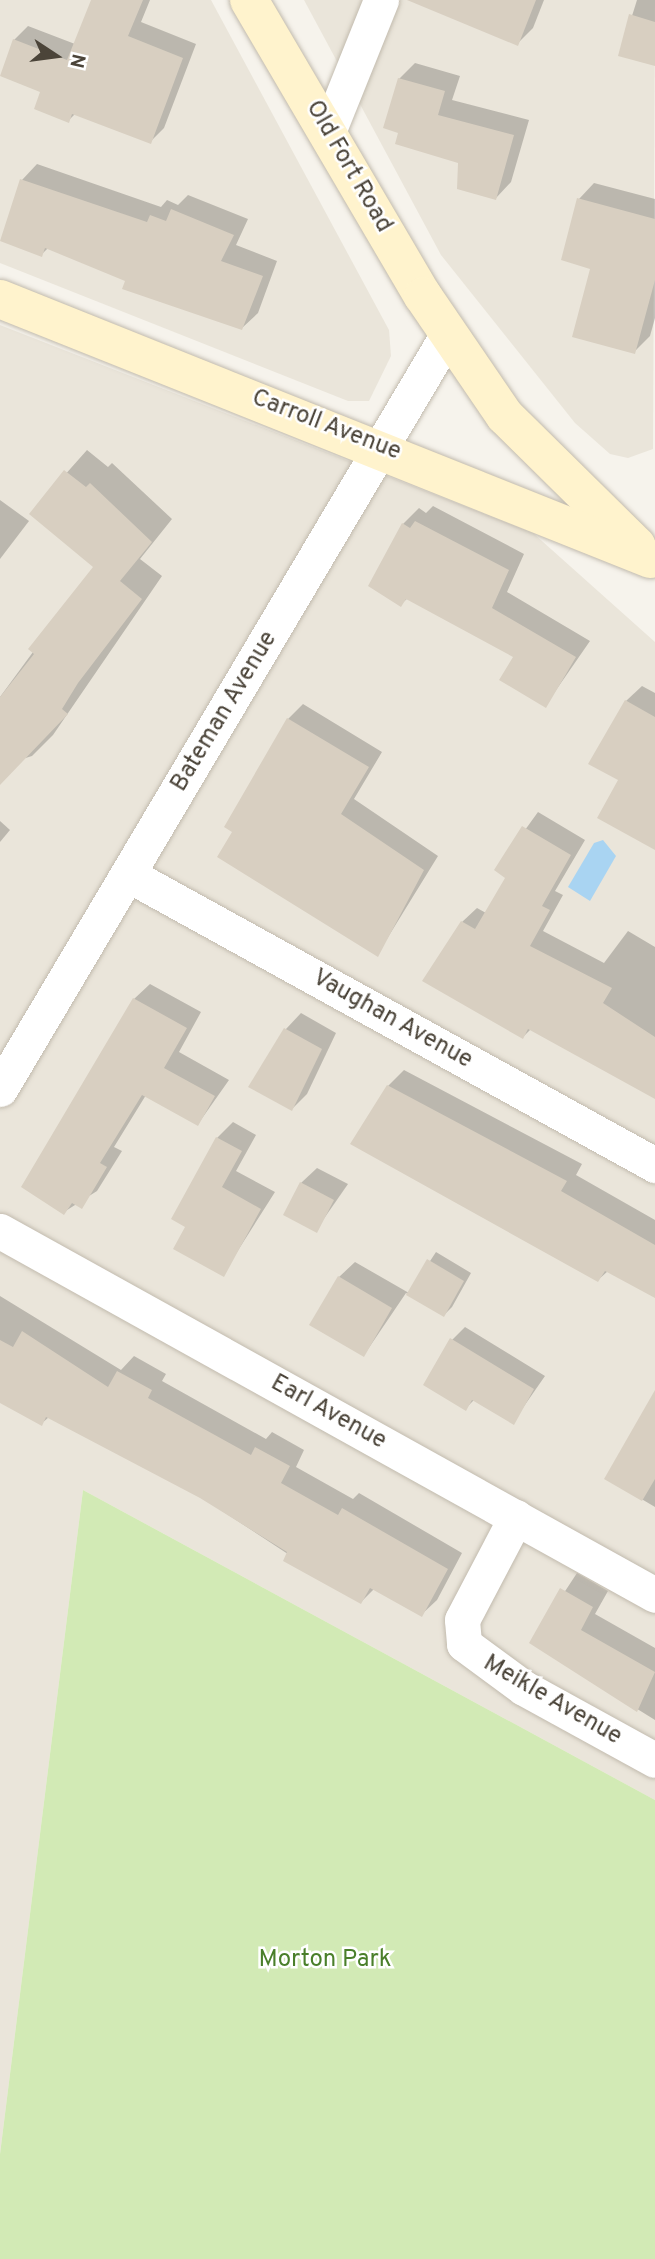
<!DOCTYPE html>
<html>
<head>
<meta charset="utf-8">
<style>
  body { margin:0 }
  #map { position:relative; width:655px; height:2259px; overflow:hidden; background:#f6f3ec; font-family:Overpass,sans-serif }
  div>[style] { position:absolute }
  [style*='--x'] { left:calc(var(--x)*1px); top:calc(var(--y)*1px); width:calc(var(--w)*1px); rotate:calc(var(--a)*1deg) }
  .residential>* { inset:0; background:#eae5da }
  .green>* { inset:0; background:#d2eab5 }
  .water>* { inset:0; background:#a9d4f2 }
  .shadow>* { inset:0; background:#0003 }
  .building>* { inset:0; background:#d8cfc1 }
  .roads { filter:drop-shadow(0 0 2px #c2bbae) drop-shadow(0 0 2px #c2bbae) }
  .street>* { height:35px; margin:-17.5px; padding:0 17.5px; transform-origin:17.5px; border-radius:17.5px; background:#fff }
  .secondary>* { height:38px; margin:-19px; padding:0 19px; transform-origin:19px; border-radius:19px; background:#fff3cd }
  span { translate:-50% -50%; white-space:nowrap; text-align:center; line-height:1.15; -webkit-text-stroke:5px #fff; paint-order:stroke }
  .street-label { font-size:24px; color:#4b4439 }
  .park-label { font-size:24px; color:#4a7f2a }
  .north { position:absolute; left:21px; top:21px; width:70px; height:70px; -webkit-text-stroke:5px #fff; paint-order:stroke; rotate:103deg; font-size:19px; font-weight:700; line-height:28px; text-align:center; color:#4b4439 }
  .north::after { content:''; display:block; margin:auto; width:24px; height:32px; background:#4b4439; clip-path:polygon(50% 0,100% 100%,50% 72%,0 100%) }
</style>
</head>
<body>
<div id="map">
  <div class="residential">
    <i style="clip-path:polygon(0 0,211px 0,389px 330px,391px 356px,369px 401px,348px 401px,0 263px)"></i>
    <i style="clip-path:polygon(304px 0,655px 0,653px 449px,628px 458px,610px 454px,575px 423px,441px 255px)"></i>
    <i style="clip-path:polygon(0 325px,533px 533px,655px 642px,655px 1800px,83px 1490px,0 2154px)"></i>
  </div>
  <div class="green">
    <i style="clip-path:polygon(83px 1490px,655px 1800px,655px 2259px,0 2259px,0 2154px)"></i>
  </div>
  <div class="water">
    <i style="clip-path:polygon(603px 840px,616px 856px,590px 901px,568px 887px,594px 843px)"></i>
  </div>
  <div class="shadow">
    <i style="clip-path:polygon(93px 0,150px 0,141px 22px,196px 44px,164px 128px,150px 142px,76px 113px,68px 121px,14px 40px,28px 26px,75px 44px)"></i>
    <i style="clip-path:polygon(429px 0,544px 0,533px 28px,517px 44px)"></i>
    <i style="clip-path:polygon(637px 0,655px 0,655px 65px,620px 54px)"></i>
    <i style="clip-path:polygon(415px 63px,460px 76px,452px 100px,529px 120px,511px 182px,496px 198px,459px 161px,400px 132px,399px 79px)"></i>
    <i style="clip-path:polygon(37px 164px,161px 207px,167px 200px,178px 205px,188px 195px,248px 219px,236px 245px,277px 261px,258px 313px,242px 328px,48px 248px,41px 255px,3px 240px,22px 180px)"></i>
    <i style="clip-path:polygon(594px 183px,655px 199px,655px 318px,650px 336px,634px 352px,592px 268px,579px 199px)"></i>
    <i style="clip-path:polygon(87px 450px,108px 467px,112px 463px,172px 519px,140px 559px,162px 576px,53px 735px,32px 756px,0 766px,0 697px,96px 566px,31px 513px)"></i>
    <i style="clip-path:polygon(0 500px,29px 521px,0 559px)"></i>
    <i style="clip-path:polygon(433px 506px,524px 554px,507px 592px,590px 641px,545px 706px,515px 656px,408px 598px,401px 604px,370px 586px,403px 524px,419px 508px,426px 513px)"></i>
    <i style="clip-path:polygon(642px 686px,655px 693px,655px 848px,620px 779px,626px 701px)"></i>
    <i style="clip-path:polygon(303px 704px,382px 752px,354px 799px,438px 856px,377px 955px,235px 832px,288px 719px)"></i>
    <i style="clip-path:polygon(538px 812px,585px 840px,555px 891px,563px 895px,543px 931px,604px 963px,628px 931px,655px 947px,655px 1097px,531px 1029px,523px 1037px,462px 922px,477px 908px,486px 913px,507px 877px,496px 870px)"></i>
    <i style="clip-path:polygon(0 821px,10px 830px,0 842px)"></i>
    <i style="clip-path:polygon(150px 984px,201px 1012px,179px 1052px,229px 1080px,198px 1124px,146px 1095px,114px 1147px,122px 1151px,97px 1191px,64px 1212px,134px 999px)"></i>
    <i style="clip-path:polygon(301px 1013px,336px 1033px,307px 1094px,292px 1109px,286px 1029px)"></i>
    <i style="clip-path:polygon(404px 1070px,582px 1164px,576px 1175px,655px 1220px,655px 1296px,608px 1271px,598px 1280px,388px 1086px)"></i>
    <i style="clip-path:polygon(233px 1122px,256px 1135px,236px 1171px,275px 1192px,223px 1274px,187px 1226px,217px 1138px)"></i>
    <i style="clip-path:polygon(317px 1168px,348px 1184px,316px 1230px,301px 1183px)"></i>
    <i style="clip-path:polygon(436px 1252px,471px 1273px,452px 1307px,444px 1315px,406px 1293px,364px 1355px,339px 1277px,355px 1262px,409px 1293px)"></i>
    <i style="clip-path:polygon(0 1296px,121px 1370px,134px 1356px,166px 1374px,162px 1381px,266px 1439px,272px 1432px,304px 1450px,296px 1467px,353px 1499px,359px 1493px,462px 1553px,437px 1600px,421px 1615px,374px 1589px,361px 1602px,201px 1497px,49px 1417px,41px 1424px,0 1401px)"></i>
    <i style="clip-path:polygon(465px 1327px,545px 1376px,513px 1422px,474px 1400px,466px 1408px,452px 1340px)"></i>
    <i style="clip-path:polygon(655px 1407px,655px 1507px,606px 1478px)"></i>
    <i style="clip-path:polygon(577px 1573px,608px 1591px,595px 1614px,655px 1648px,655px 1720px,531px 1643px)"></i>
  </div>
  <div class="building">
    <i style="clip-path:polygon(91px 0,143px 0,128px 36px,183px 58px,151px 144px,72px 114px,69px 123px,34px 109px,40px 92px,0 76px,13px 39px,67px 60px)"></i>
    <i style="clip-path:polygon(407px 0,536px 0,518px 46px)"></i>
    <i style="clip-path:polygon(629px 14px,655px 22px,655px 66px,618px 56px)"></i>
    <i style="clip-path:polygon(398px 78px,445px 91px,438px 115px,514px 135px,496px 200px,457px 189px,458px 163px,395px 144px,398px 133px,383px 128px)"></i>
    <i style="clip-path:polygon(20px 179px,147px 222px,150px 215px,166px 221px,171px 209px,234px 235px,221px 261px,263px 276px,242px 330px,122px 289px,125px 281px,45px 248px,42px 257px,0 241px)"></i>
    <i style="clip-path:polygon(577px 198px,655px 219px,655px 280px,635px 354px,572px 337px,590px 269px,561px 260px)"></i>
    <i style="clip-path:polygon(64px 470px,86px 487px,90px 483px,152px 542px,120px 581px,142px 599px,78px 683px,62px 709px,68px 714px,0 785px,0 697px,34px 654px,28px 649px,93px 567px,29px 514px)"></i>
    <i style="clip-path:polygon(415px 521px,509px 570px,492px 608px,576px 657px,546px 708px,499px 680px,513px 657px,406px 599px,401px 607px,368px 586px,402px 523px,410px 528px)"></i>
    <i style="clip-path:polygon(625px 700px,655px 717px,655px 850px,597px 818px,618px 780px,588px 764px)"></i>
    <i style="clip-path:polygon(287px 718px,369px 767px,341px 814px,424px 870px,378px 957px,217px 857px,232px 832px,224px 827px)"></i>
    <i style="clip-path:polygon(522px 826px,571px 855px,542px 906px,550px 910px,530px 946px,612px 988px,603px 1003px,655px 1037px,655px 1099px,528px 1029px,523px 1039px,422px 981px,461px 921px,475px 929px,505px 878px,494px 870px)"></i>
    <i style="clip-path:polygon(133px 998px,187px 1028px,164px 1068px,215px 1096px,198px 1126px,142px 1095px,100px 1163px,107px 1167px,82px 1209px,72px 1203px,64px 1215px,21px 1187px)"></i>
    <i style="clip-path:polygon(284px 1028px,322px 1049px,292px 1111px,248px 1087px)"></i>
    <i style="clip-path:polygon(387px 1085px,567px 1181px,561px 1191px,655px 1245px,655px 1298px,605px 1271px,598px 1282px,350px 1144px)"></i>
    <i style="clip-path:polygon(216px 1137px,242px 1151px,222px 1187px,261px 1209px,224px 1277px,173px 1249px,185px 1227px,171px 1219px)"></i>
    <i style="clip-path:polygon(300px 1182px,334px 1200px,317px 1233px,283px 1215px)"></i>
    <i style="clip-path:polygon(427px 1259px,464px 1281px,444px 1317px,406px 1295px)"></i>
    <i style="clip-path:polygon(338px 1276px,392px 1308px,364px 1357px,309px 1325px)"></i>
    <i style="clip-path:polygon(22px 1331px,108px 1387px,117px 1371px,152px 1390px,148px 1398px,251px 1455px,255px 1447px,290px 1466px,281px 1483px,338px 1515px,342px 1508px,448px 1569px,422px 1617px,370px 1588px,361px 1604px,283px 1561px,287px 1552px,200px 1498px,46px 1417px,42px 1426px,0 1403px,0 1340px,13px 1347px)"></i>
    <i style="clip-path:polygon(450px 1338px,534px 1389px,514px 1425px,472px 1400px,466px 1411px,423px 1385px)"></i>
    <i style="clip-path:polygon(655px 1390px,655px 1479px,642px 1501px,604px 1479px)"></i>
    <i style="clip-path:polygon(560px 1588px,593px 1607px,581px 1630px,655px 1672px,637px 1712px,529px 1643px)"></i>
  </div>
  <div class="roads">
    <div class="street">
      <i style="--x:328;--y:132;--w:142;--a:-68.1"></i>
      <i style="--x:129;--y:875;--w:601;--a:28.87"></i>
      <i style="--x:0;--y:1089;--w:878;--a:-59.32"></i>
      <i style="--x:0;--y:1231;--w:749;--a:29.06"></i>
      <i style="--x:516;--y:1517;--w:116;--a:117.7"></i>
      <i style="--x:462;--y:1620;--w:24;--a:85"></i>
      <i style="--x:464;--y:1644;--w:74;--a:36.3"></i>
      <i style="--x:524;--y:1688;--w:149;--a:28.8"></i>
    </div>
    <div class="secondary">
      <i style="--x:249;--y:0;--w:343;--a:59.6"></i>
      <i style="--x:423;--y:296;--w:145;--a:55.7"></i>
      <i style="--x:505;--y:416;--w:185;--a:44.6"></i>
      <i style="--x:0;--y:299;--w:700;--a:21.8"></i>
    </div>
  </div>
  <div class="street-label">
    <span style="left:348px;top:167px;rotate:60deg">Old Fort Road</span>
    <span style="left:326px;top:426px;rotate:21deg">Carroll Avenue</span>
    <span style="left:225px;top:712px;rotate:-59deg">Bateman Avenue</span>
    <span style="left:392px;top:1020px;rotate:29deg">Vaughan Avenue</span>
    <span style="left:328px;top:1413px;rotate:29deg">Earl Avenue</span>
    <span style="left:552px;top:1701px;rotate:30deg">Meikle Avenue</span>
  </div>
  <div class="park-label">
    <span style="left:325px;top:1961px">Morton Park</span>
  </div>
  <div class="north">N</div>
</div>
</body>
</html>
